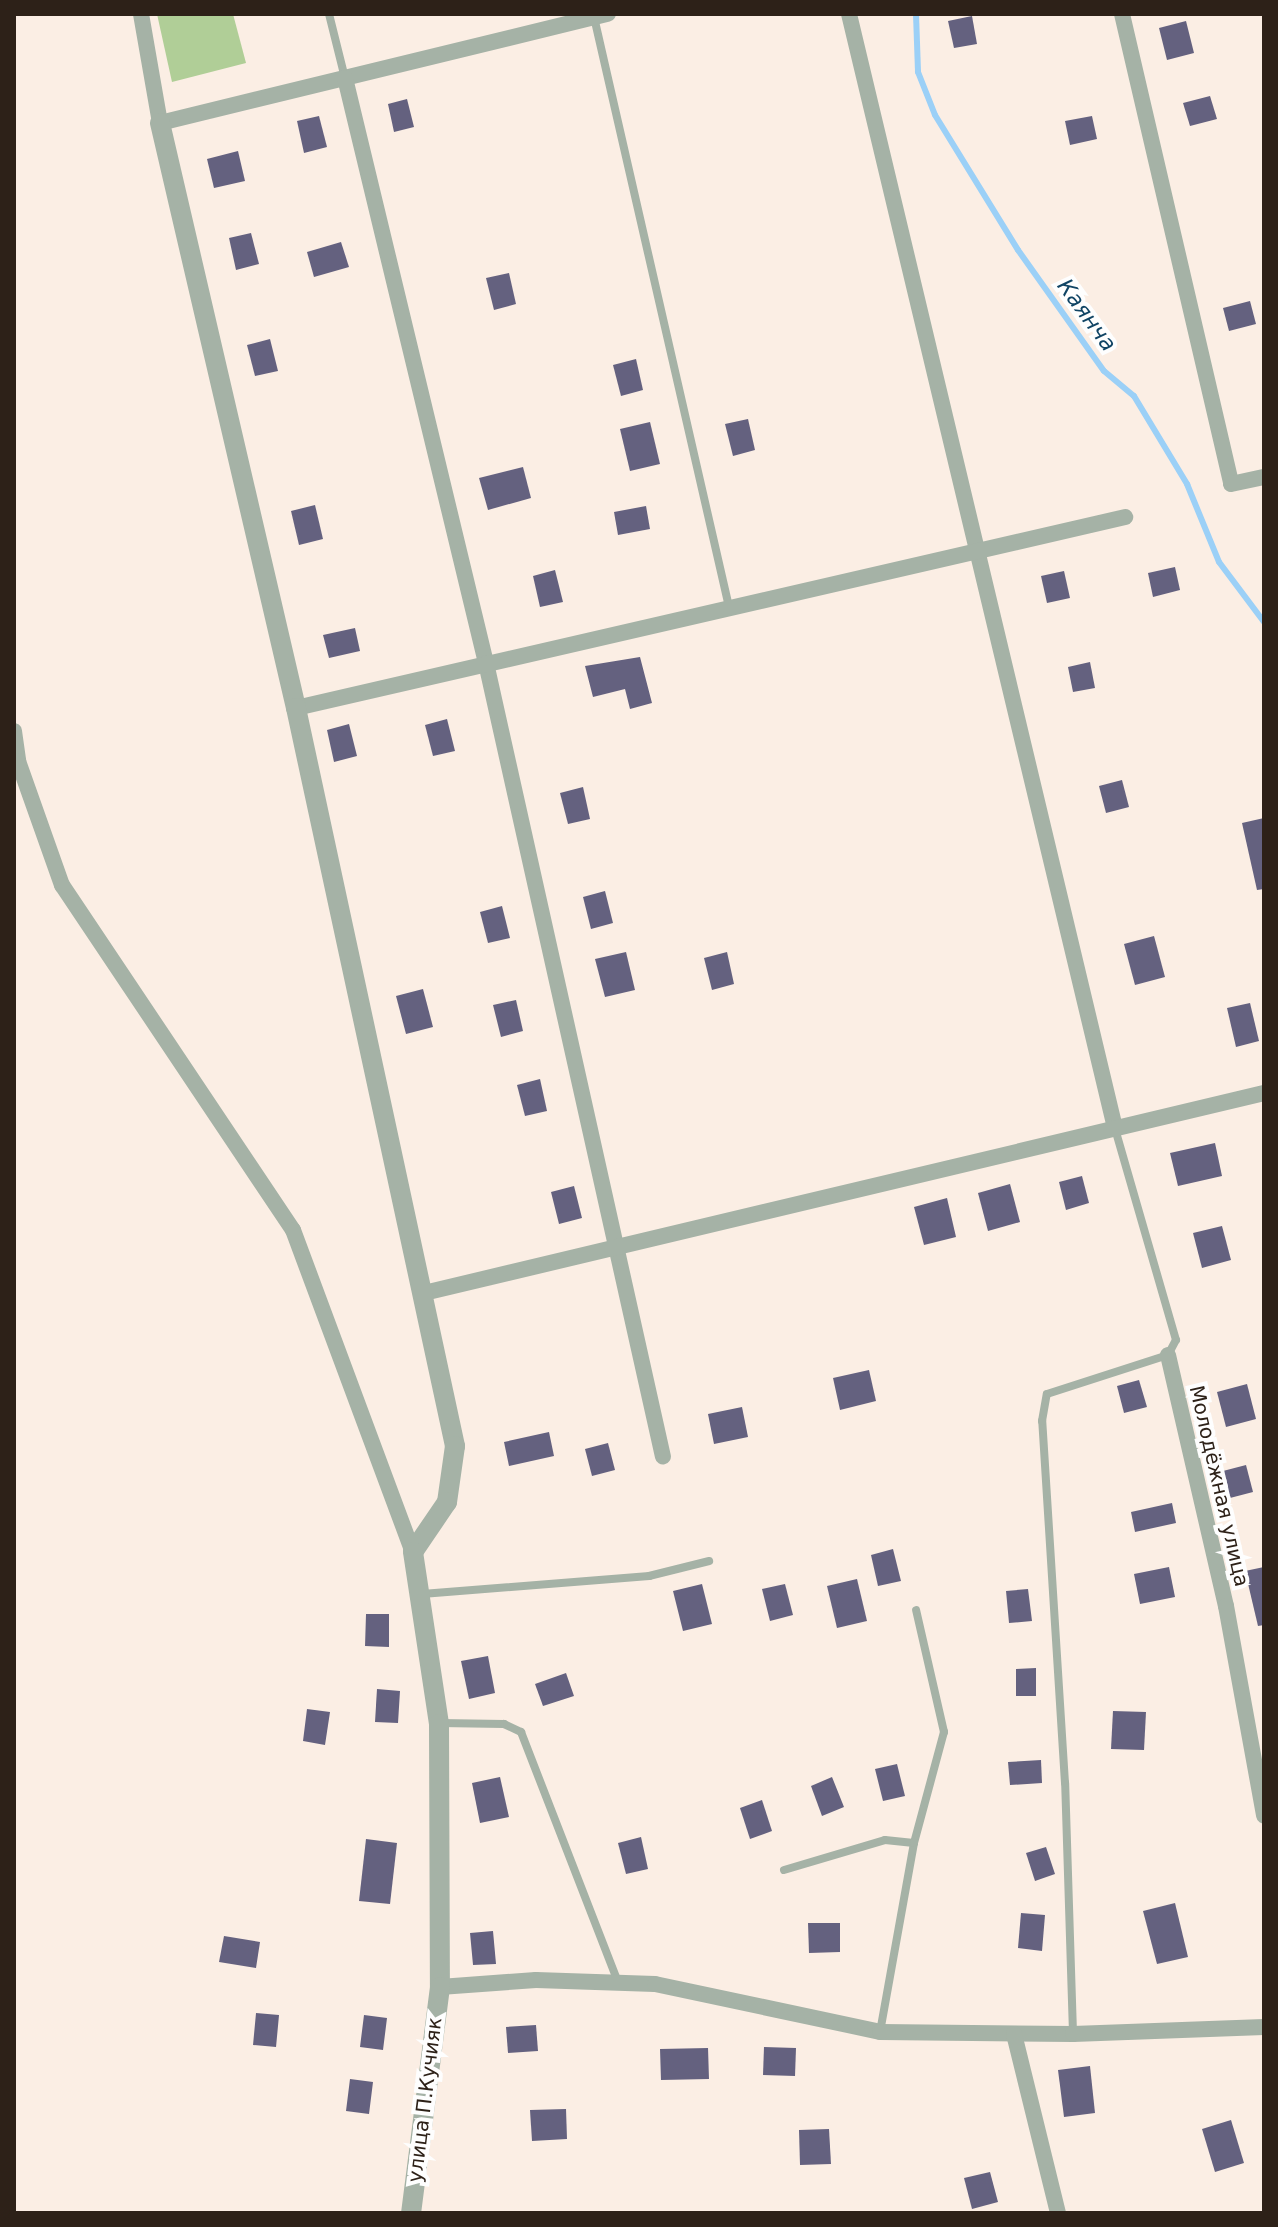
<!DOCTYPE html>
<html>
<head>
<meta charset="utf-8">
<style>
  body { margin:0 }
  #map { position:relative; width:1278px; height:2227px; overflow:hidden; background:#fbeee4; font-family:"DejaVu Sans",sans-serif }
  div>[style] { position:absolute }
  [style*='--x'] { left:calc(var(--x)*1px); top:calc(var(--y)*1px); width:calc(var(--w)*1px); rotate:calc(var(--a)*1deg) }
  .green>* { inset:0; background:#b0ce97 }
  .stream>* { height:6px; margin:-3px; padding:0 3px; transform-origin:3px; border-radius:3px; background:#9bd0f7 }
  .building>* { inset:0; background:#64617f }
  .service>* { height:8px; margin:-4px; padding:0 4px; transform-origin:4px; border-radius:4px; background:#a5b2a6 }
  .minor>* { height:16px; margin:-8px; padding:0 8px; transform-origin:8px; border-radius:8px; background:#a5b2a6 }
  .tertiary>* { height:20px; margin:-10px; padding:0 10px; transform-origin:10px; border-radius:10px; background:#a5b2a6 }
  span { translate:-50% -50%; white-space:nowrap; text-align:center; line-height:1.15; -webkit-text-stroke:8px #fefefe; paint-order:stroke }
  .street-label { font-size:20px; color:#2d2118 }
  .water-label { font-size:22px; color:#104464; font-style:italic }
  .frame { position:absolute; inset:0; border:16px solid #2d2118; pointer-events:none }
</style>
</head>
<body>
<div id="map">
  <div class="green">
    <i style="clip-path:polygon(157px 14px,233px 14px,246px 63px,172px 82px)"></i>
  </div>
  <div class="stream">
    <i style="--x:916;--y:14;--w:58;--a:88"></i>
    <i style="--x:918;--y:72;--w:46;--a:68.4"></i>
    <i style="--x:935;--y:115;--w:158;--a:58.4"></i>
    <i style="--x:1018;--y:250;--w:148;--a:54.6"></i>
    <i style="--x:1104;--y:371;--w:39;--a:40"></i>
    <i style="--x:1134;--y:396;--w:103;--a:58.9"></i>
    <i style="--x:1187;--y:484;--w:84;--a:67.7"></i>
    <i style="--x:1219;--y:562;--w:75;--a:53.1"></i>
  </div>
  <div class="building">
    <i style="clip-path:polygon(972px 16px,977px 44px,954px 48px,948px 21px)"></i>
    <i style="clip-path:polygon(1186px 21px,1194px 53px,1167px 60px,1159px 28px)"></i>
    <i style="clip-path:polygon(1210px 96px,1217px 119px,1190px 126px,1183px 103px)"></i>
    <i style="clip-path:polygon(407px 99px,414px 127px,394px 132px,388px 104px)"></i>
    <i style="clip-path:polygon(319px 116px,327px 147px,304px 153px,297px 121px)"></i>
    <i style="clip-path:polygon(1092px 116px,1097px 139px,1070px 145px,1065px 121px)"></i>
    <i style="clip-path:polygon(238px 151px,245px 181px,214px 188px,207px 159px)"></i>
    <i style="clip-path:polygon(251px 233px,259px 264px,236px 270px,229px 238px)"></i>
    <i style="clip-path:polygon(341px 242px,349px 267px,314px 277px,307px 252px)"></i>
    <i style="clip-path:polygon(509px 273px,516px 304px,494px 310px,486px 278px)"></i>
    <i style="clip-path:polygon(1250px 301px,1256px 324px,1229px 331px,1223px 308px)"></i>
    <i style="clip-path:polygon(270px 339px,278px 371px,255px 376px,247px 345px)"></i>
    <i style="clip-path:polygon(636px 359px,643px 390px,621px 396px,613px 365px)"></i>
    <i style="clip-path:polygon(748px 419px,755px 450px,733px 456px,725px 424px)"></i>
    <i style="clip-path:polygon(650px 422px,660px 464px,630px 471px,620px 429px)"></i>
    <i style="clip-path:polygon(523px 467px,531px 498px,488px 510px,479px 478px)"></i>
    <i style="clip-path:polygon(315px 505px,323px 539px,299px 545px,291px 511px)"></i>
    <i style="clip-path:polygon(646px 506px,650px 529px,618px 535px,614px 512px)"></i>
    <i style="clip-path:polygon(1175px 567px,1180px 590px,1153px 597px,1148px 573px)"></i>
    <i style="clip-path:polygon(555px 570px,563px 602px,540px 607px,533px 576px)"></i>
    <i style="clip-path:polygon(1064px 571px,1070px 598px,1047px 603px,1041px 576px)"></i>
    <i style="clip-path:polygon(355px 628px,360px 651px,329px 658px,323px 635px)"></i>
    <i style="clip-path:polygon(640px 657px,652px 703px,630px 709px,625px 689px,593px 697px,585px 666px)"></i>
    <i style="clip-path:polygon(1090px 662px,1095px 688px,1073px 692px,1068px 667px)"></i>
    <i style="clip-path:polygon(447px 719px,455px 751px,433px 756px,425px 725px)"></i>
    <i style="clip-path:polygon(349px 724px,357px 756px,334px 762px,327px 730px)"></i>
    <i style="clip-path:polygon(1122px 780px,1129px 807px,1106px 813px,1099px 786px)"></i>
    <i style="clip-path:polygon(583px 787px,590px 819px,568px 824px,560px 793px)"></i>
    <i style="clip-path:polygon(1264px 818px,1264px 889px,1257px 890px,1242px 823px)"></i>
    <i style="clip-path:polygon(605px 891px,613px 923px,591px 929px,583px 897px)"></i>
    <i style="clip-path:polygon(502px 906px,510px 938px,488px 943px,480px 912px)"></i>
    <i style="clip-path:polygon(1154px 936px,1165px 977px,1135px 985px,1124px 944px)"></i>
    <i style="clip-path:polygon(626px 952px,635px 990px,605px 997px,595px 959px)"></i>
    <i style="clip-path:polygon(727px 952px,734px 984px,712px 990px,704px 958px)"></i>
    <i style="clip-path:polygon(423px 989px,433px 1027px,406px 1034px,396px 996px)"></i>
    <i style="clip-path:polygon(516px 1000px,523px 1031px,501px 1037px,493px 1005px)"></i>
    <i style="clip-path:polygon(1250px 1003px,1259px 1041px,1236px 1047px,1227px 1008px)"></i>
    <i style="clip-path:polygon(540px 1079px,547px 1111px,525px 1116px,517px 1085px)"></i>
    <i style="clip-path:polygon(1215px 1143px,1222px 1176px,1178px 1186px,1170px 1153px)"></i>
    <i style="clip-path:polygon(1082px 1176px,1089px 1203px,1066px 1210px,1059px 1182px)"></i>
    <i style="clip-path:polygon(1010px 1184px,1020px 1222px,988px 1231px,978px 1193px)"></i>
    <i style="clip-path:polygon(574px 1186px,582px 1218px,559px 1224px,551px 1192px)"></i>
    <i style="clip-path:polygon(947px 1198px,956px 1237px,924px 1245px,914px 1207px)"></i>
    <i style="clip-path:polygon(1222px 1226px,1231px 1260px,1202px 1268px,1193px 1233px)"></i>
    <i style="clip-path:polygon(869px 1370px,876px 1401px,840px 1410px,833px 1378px)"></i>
    <i style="clip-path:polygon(1139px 1380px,1147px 1407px,1124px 1413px,1117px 1386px)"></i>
    <i style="clip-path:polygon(1247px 1384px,1256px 1419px,1226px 1427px,1217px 1392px)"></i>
    <i style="clip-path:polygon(742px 1407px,748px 1437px,714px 1444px,708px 1414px)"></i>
    <i style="clip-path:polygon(549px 1432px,554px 1456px,509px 1466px,504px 1442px)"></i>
    <i style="clip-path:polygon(608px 1443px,615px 1470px,592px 1476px,585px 1449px)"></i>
    <i style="clip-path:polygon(1246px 1465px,1253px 1492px,1230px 1498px,1223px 1471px)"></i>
    <i style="clip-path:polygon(1172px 1503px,1176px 1523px,1135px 1532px,1131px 1512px)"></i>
    <i style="clip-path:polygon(893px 1549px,901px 1581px,878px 1586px,871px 1555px)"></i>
    <i style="clip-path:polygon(1169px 1567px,1175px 1597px,1140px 1604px,1134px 1574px)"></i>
    <i style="clip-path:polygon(1264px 1567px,1264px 1625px,1258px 1626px,1245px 1571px)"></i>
    <i style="clip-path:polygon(857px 1579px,867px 1621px,837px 1628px,827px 1586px)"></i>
    <i style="clip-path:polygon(702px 1584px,712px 1624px,683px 1631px,673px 1591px)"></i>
    <i style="clip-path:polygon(785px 1584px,793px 1615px,770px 1621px,762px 1589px)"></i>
    <i style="clip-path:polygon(1028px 1589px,1032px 1621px,1009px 1623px,1006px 1591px)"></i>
    <i style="clip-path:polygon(366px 1614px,389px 1614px,389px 1647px,365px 1646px)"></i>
    <i style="clip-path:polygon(488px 1656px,495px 1693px,469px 1699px,461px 1661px)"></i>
    <i style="clip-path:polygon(1036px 1668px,1036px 1696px,1016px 1696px,1016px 1669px)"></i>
    <i style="clip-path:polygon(566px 1673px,574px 1696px,543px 1706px,535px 1684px)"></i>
    <i style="clip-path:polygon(377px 1689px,400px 1691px,398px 1723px,375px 1722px)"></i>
    <i style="clip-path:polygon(307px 1709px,330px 1712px,325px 1745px,303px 1741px)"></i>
    <i style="clip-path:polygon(1113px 1711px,1146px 1712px,1144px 1750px,1111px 1749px)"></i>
    <i style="clip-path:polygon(1041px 1760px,1042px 1783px,1010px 1785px,1008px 1762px)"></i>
    <i style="clip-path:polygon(897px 1764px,905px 1796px,883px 1801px,875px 1769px)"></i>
    <i style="clip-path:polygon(500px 1777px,509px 1817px,480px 1823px,472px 1783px)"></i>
    <i style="clip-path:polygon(832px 1777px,844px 1807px,822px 1816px,811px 1786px)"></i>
    <i style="clip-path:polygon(762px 1800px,772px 1831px,750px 1839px,740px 1808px)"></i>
    <i style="clip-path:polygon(641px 1837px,648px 1869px,626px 1874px,618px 1843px)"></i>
    <i style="clip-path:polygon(366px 1839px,397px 1843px,390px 1904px,359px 1901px)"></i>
    <i style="clip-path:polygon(1046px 1847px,1055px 1874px,1035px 1881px,1026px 1853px)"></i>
    <i style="clip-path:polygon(1175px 1903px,1188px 1957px,1157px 1964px,1143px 1911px)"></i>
    <i style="clip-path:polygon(1021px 1913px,1045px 1915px,1042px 1951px,1018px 1948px)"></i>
    <i style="clip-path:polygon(808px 1923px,840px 1923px,840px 1952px,809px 1953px)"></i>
    <i style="clip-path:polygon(493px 1931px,496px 1964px,473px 1965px,470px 1933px)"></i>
    <i style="clip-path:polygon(224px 1936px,260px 1942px,256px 1968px,219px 1962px)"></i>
    <i style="clip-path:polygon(256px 2013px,279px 2015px,276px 2047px,253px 2045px)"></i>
    <i style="clip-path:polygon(364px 2015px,387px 2018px,383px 2050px,360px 2047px)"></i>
    <i style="clip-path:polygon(536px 2025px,538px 2051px,508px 2053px,506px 2027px)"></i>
    <i style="clip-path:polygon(764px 2047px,796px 2048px,795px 2076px,763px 2075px)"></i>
    <i style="clip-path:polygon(708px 2048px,709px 2079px,661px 2080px,660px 2049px)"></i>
    <i style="clip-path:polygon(1090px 2066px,1095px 2113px,1064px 2117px,1058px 2070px)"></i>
    <i style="clip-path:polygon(350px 2079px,373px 2082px,369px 2114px,346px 2111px)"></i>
    <i style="clip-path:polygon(566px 2109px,567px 2139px,532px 2141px,530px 2110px)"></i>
    <i style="clip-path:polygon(1231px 2120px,1244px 2163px,1215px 2172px,1202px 2129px)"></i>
    <i style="clip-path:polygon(829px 2129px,831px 2164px,800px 2165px,799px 2130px)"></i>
    <i style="clip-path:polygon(990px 2172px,998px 2202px,972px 2209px,964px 2178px)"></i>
  </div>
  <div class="service">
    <i style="--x:329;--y:14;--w:66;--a:76"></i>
    <i style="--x:594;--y:17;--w:605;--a:77.11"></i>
    <i style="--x:422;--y:1594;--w:228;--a:-4.5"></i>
    <i style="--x:649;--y:1576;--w:62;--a:-14"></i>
    <i style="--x:440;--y:1723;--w:64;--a:0.9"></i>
    <i style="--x:504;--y:1724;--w:19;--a:25"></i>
    <i style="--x:521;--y:1732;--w:268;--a:68.8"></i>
    <i style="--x:784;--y:1870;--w:105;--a:-16.5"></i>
    <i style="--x:885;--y:1840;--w:29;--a:6"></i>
    <i style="--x:880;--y:2032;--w:192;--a:-79.8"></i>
    <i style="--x:914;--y:1843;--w:115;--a:-74.9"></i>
    <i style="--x:944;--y:1732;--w:125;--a:-102.9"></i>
    <i style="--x:1073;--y:2033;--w:250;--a:-91.8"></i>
    <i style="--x:1065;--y:1783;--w:363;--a:-93.6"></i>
    <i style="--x:1042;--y:1421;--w:27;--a:-80"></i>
    <i style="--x:1047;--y:1394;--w:127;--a:-17.9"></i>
    <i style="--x:1168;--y:1355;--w:17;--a:-62"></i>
    <i style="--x:1176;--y:1340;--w:221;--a:-106.1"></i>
  </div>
  <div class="minor">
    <i style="--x:141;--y:14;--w:111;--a:80.1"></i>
    <i style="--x:160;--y:123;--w:461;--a:-13.7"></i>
    <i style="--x:849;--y:14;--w:1145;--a:76.57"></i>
    <i style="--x:1122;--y:14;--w:482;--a:76.9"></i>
    <i style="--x:1231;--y:484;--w:34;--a:-12"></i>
    <i style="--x:345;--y:78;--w:602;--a:76.45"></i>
    <i style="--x:486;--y:663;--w:813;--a:77.43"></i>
    <i style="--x:296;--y:708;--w:851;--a:-12.97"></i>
    <i style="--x:14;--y:731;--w:30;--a:82"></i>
    <i style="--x:18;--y:761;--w:132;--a:70.5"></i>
    <i style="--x:62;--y:885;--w:415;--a:56.2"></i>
    <i style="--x:293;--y:1230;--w:344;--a:69.6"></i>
    <i style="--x:424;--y:1293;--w:863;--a:-13.39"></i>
    <i style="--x:1168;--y:1355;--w:258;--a:77"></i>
    <i style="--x:1226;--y:1606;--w:213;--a:79.7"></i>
    <i style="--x:440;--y:1987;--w:96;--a:-4.2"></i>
    <i style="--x:536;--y:1980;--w:119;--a:1.9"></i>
    <i style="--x:655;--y:1984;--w:230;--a:12"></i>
    <i style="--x:880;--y:2032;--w:193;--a:0.6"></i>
    <i style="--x:1073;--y:2034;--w:191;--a:-2.1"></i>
    <i style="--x:1014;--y:2034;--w:184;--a:76.2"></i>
  </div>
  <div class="tertiary">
    <i style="--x:160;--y:123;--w:601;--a:76.91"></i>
    <i style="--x:296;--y:708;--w:755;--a:77.84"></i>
    <i style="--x:455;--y:1446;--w:57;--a:98.1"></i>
    <i style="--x:447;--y:1502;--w:60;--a:124.2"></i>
    <i style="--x:413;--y:1552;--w:174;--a:81.4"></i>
    <i style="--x:439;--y:1724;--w:263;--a:89.8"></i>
    <i style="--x:440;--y:1987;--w:228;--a:97.3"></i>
  </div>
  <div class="street-label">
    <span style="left:1219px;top:1486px;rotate:77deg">Молодёжная улица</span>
    <span style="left:425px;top:2100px;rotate:-83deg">улица П.Кучияк</span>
  </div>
  <div class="water-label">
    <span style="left:1087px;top:315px;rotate:54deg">Каянча</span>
  </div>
  <div class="frame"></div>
</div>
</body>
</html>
